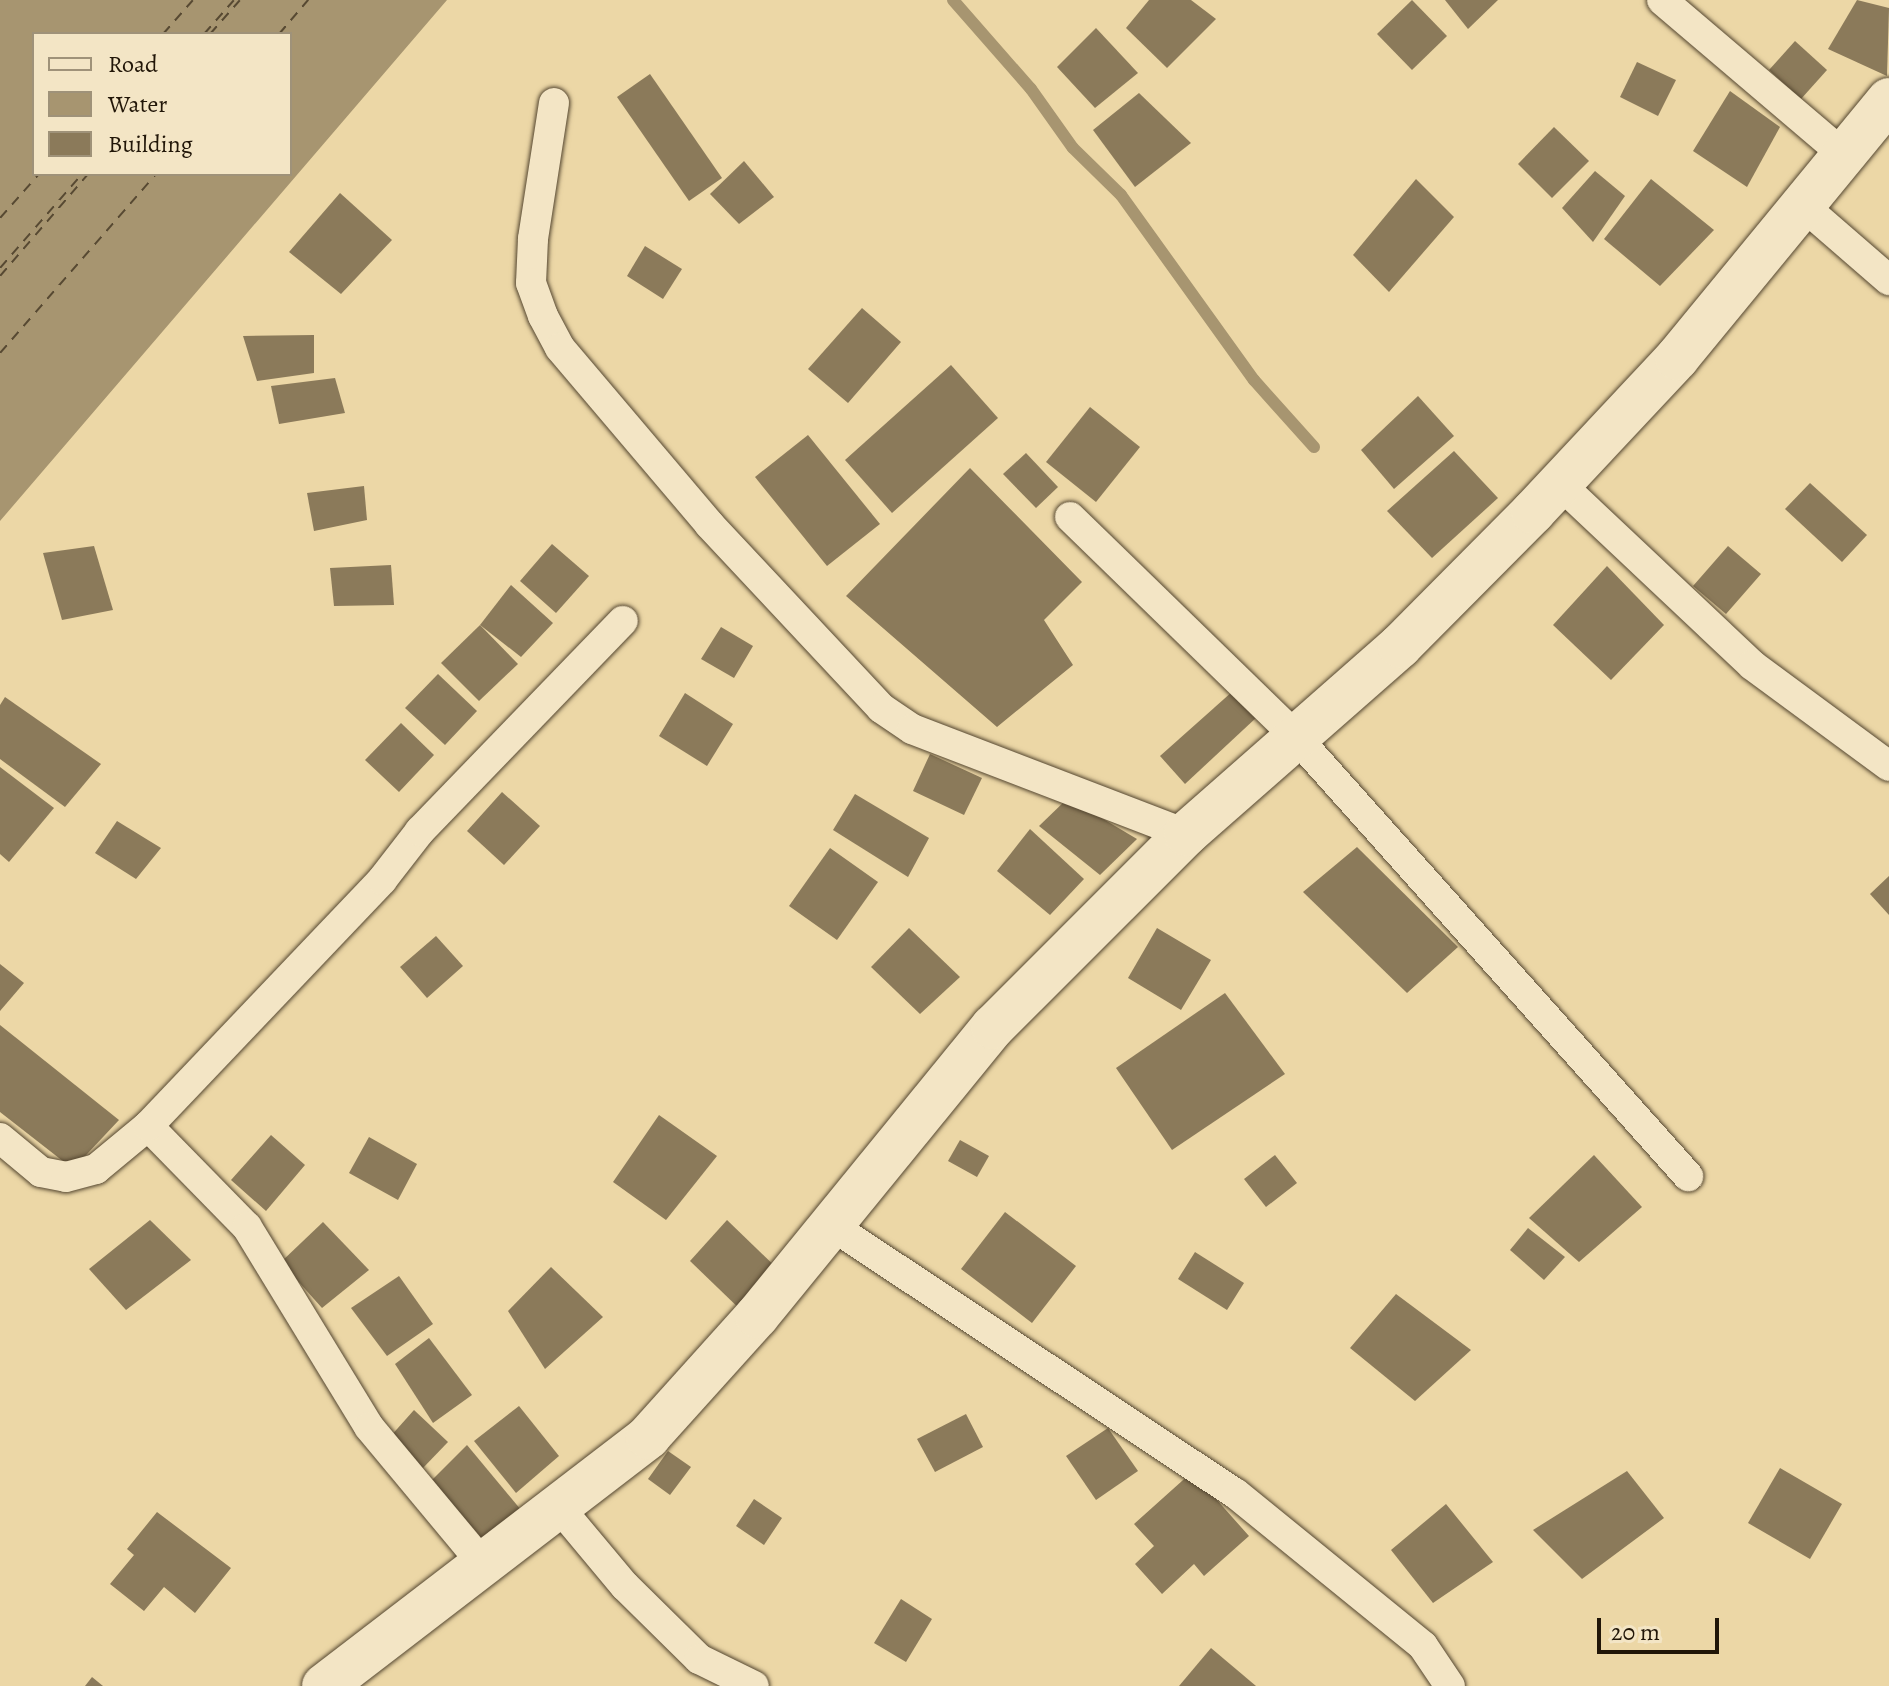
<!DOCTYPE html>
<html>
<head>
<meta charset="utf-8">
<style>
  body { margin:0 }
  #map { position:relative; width:1889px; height:1686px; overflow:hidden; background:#ecd7a6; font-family:Alegreya,serif }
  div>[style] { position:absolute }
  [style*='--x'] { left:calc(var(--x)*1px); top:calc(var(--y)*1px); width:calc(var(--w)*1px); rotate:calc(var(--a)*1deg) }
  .water>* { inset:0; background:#a79570 }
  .stream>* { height:12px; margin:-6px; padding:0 6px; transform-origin:6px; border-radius:6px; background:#a79570 }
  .ferry>* { height:2px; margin-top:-1px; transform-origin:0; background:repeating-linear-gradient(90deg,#574932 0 10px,transparent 0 18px) }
  .building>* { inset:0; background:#8b7a5a }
  .roads { filter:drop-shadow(0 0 2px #544630) drop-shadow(0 0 2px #544630) }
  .minor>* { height:30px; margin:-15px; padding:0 15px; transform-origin:15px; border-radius:15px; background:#f3e5c5 }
  .secondary>* { height:44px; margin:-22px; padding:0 22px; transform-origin:22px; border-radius:22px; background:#f3e5c5 }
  span { translate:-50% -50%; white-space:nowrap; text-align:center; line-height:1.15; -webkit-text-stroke:7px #f3e5c5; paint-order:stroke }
  .legend { position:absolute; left:32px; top:32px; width:260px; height:144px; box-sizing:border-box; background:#f3e5c5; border:2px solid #9f9279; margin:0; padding:10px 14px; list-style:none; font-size:24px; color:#211608 }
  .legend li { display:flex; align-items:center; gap:16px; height:40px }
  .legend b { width:40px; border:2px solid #9f9279 }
  .scale { position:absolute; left:1597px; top:1618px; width:122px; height:36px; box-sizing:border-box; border:4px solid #211608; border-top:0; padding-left:10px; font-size:24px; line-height:28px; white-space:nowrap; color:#211608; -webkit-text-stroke:6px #f3e5c5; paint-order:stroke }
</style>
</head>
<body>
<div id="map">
  <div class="water">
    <i style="clip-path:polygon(evenodd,0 0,447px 0,0 521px,0 0,34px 34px,290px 34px,290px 174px,34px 174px,34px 34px)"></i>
  </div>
  <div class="stream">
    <i style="--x:953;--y:0;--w:118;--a:48.8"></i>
    <i style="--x:1031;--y:89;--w:72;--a:54.6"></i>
    <i style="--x:1073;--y:148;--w:67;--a:44.4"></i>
    <i style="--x:1121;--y:195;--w:228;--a:54.3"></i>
    <i style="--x:1254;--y:380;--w:90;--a:48.2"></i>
  </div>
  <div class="ferry">
    <i style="--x:163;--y:34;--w:45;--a:-48.6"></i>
    <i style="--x:204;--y:34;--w:45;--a:-48.6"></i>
    <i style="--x:210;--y:34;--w:45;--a:-48.6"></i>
    <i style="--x:279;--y:34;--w:45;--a:-49.5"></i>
    <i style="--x:0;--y:218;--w:59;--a:-48.4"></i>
    <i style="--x:0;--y:268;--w:125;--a:-48.9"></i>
    <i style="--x:0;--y:276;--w:135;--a:-49.2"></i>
    <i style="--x:0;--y:353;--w:237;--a:-48.9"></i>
  </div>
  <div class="building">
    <i style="clip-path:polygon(1149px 0,1191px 0,1216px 19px,1167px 68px,1126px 28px)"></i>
    <i style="clip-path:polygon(1412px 0,1447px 36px,1412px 70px,1377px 34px)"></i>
    <i style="clip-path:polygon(1445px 0,1498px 0,1468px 29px)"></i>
    <i style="clip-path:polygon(1857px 0,1889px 8px,1887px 76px,1828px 49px)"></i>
    <i style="clip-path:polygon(1096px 28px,1138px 73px,1095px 108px,1057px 67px)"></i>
    <i style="clip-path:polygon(1795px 41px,1827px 70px,1801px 99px,1769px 70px)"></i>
    <i style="clip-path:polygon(1637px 62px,1676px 80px,1658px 116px,1620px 97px)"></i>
    <i style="clip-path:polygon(650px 74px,722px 178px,689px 201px,617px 97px)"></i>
    <i style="clip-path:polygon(1730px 91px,1780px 127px,1747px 187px,1693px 151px)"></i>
    <i style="clip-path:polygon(1139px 93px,1191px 143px,1135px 187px,1093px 130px)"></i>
    <i style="clip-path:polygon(1554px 127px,1589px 161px,1552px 198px,1518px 164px)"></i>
    <i style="clip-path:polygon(744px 161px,774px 197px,739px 224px,710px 194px)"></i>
    <i style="clip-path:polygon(1595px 171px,1625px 196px,1593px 242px,1562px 208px)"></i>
    <i style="clip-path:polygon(1416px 179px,1454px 217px,1389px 292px,1353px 255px)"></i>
    <i style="clip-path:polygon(1651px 179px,1714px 230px,1660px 286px,1604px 239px)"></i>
    <i style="clip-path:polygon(340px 193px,392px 240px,341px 294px,289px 252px)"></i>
    <i style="clip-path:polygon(645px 246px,682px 269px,663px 299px,627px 276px)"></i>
    <i style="clip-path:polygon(862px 308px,901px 342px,848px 403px,808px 369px)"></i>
    <i style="clip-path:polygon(314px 335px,314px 373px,257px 381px,243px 336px)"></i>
    <i style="clip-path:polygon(951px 365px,998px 418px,892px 513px,845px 460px)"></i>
    <i style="clip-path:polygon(335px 378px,345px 413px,279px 424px,271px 386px)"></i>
    <i style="clip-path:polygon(1418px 396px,1454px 436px,1394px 489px,1361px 450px)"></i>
    <i style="clip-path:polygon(1090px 407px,1140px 447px,1096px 502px,1046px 462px)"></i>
    <i style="clip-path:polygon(808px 435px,880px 524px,827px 566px,755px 477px)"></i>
    <i style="clip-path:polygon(1454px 451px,1498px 498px,1432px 558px,1387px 511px)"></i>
    <i style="clip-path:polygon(1026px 453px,1058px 487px,1036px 508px,1003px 474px)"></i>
    <i style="clip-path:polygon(970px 468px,1082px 582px,1044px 620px,1073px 665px,997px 727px,846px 596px)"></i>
    <i style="clip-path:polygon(1810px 483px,1867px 535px,1842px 562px,1785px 509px)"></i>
    <i style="clip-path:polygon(364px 486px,367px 520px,314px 531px,307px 493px)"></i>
    <i style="clip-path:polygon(552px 544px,589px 576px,556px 613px,520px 581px)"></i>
    <i style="clip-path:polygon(94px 546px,113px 610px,62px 620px,43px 553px)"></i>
    <i style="clip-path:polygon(1728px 546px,1761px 574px,1726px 614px,1693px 586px)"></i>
    <i style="clip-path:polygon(391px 565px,394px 605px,334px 606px,330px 568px)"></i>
    <i style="clip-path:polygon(1607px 566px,1664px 625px,1611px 680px,1553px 625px)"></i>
    <i style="clip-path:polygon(511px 585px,553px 623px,521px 657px,480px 625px)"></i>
    <i style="clip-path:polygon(480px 625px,518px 664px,479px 701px,441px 663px)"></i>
    <i style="clip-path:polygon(721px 627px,753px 646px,734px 678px,701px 659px)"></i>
    <i style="clip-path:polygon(438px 674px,477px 711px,445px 745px,405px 708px)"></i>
    <i style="clip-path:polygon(1233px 691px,1257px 717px,1185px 784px,1160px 756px)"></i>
    <i style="clip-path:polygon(685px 693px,733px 724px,707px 766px,659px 736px)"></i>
    <i style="clip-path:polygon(5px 697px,101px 764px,65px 807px,0 759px,0 705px)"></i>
    <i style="clip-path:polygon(401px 723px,434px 755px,399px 792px,365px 760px)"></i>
    <i style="clip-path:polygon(930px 754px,982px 778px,964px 815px,913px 791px)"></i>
    <i style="clip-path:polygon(0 767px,54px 808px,9px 862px,0 854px)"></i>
    <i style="clip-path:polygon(502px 792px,540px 826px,504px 865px,467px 831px)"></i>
    <i style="clip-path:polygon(855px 794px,929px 838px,908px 877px,833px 830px)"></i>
    <i style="clip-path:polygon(1068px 798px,1137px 839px,1100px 875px,1039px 826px)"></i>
    <i style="clip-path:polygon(117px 821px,161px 848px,136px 879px,95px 853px)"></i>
    <i style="clip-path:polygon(1030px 829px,1084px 879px,1050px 915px,997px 871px)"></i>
    <i style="clip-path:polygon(1357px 847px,1458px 947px,1407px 993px,1303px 892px)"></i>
    <i style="clip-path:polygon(830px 848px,878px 882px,837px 940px,789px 906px)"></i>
    <i style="clip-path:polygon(1889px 876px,1889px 915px,1870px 894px)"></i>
    <i style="clip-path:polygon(909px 928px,960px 977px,920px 1014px,871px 967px)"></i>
    <i style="clip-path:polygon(1157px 928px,1211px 960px,1181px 1010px,1128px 978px)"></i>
    <i style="clip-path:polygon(436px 936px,463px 966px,427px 998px,400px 967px)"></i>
    <i style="clip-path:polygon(0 964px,24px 983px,0 1011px)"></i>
    <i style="clip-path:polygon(1225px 993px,1285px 1074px,1172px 1150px,1116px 1068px)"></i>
    <i style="clip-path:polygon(0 1025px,119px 1120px,73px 1169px,0 1112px)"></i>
    <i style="clip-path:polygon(659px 1115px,717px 1156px,666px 1220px,613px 1182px)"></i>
    <i style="clip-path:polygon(271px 1135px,305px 1165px,266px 1211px,231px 1180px)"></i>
    <i style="clip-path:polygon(369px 1137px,417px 1164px,398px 1200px,349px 1173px)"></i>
    <i style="clip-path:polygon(960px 1140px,989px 1156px,977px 1177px,948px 1161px)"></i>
    <i style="clip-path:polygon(1275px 1155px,1297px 1183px,1266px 1207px,1244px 1179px)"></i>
    <i style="clip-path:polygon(1594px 1155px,1642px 1207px,1579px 1262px,1529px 1218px)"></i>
    <i style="clip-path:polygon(1005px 1212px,1076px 1266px,1032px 1323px,961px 1269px)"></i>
    <i style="clip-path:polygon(150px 1220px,191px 1260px,126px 1310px,89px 1269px)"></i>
    <i style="clip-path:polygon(727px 1220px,782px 1273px,746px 1315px,690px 1261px)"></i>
    <i style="clip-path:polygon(323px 1222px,369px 1270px,322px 1308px,281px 1262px)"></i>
    <i style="clip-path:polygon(1528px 1228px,1565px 1257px,1544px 1280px,1510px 1250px)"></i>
    <i style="clip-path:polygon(1195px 1252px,1244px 1283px,1227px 1310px,1178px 1279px)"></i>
    <i style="clip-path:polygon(551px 1267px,603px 1317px,545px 1369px,508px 1311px)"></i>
    <i style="clip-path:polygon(399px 1276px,433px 1324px,387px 1356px,351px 1308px)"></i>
    <i style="clip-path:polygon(1396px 1294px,1471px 1350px,1415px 1401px,1350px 1348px)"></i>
    <i style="clip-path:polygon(429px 1338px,472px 1395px,433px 1423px,395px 1364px)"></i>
    <i style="clip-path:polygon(519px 1406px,559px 1456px,516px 1493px,474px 1441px)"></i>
    <i style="clip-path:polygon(414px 1410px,448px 1442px,422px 1469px,389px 1438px)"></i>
    <i style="clip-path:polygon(966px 1414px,983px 1447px,935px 1472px,917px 1439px)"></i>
    <i style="clip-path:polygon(1108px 1428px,1138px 1471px,1096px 1500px,1066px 1456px)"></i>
    <i style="clip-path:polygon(467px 1445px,526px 1516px,489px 1547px,432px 1480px)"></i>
    <i style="clip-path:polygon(668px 1451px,691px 1467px,670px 1495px,648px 1479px)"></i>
    <i style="clip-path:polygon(1780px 1468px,1842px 1504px,1810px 1559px,1748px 1523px)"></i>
    <i style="clip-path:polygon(1627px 1471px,1664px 1518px,1582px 1579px,1533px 1530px)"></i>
    <i style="clip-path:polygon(1192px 1472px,1249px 1536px,1204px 1576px,1194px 1564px,1162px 1594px,1135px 1564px,1154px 1546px,1134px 1524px)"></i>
    <i style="clip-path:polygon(754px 1499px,782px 1518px,764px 1545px,736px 1526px)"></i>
    <i style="clip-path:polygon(1446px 1504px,1493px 1562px,1433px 1603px,1391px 1550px)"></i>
    <i style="clip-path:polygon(157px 1512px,231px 1568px,195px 1613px,164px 1587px,144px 1611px,110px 1584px,134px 1555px,127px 1549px)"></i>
    <i style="clip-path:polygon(901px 1599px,932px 1619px,906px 1662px,874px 1643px)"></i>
    <i style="clip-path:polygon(1211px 1648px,1256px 1686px,1179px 1686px)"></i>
    <i style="clip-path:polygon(92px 1677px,103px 1686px,85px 1686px)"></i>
  </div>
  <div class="roads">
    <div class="minor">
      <i style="--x:1662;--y:0;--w:239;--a:40.4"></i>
      <i style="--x:554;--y:103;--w:138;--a:98.8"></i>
      <i style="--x:533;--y:239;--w:44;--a:92.6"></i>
      <i style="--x:531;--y:283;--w:35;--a:70"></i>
      <i style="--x:543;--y:316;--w:36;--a:62"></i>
      <i style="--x:560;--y:348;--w:231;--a:49.7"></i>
      <i style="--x:709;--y:524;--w:252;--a:46.9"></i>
      <i style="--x:881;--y:708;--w:37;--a:34"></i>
      <i style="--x:912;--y:729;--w:293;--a:21"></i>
      <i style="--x:1800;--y:203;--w:118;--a:40.9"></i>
      <i style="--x:1559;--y:483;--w:265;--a:43.3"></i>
      <i style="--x:1752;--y:665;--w:170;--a:36.4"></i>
      <i style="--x:1070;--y:517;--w:315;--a:44.2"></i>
      <i style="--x:1296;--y:737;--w:589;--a:48.24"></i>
      <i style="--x:148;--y:1126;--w:141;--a:45.6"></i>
      <i style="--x:247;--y:1227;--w:234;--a:58.6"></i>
      <i style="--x:369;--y:1427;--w:178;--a:50.2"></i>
      <i style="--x:0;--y:1138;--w:53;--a:39.7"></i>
      <i style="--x:41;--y:1172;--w:25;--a:11"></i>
      <i style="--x:66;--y:1177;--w:31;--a:-15"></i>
      <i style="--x:96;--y:1169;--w:67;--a:-39.6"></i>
      <i style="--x:148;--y:1126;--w:340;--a:-46.4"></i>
      <i style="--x:382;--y:880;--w:62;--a:-52.2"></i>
      <i style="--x:420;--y:831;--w:292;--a:-46"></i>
      <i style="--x:831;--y:1225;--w:485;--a:33.6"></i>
      <i style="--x:1235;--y:1493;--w:242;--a:39.1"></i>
      <i style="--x:1423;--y:1646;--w:48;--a:56"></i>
      <i style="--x:558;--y:1506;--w:104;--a:50.1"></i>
      <i style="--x:625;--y:1586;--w:104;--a:44.6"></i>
      <i style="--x:699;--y:1659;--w:61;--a:26.1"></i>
    </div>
    <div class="secondary">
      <i style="--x:324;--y:1686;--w:409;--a:-37.5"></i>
      <i style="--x:648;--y:1437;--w:163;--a:-48"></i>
      <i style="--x:757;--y:1316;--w:373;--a:-50.8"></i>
      <i style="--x:993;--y:1027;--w:273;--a:-45"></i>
      <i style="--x:1186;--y:834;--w:285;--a:-41.3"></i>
      <i style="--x:1400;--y:646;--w:189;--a:-45.2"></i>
      <i style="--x:1533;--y:512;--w:211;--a:-46.9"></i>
      <i style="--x:1677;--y:358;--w:334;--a:-50.6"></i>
    </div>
  </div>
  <ul class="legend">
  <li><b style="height:10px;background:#f3e5c5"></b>Road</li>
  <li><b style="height:22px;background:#a79570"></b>Water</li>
  <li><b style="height:22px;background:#8b7a5a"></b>Building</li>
  </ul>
  <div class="scale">20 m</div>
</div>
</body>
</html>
